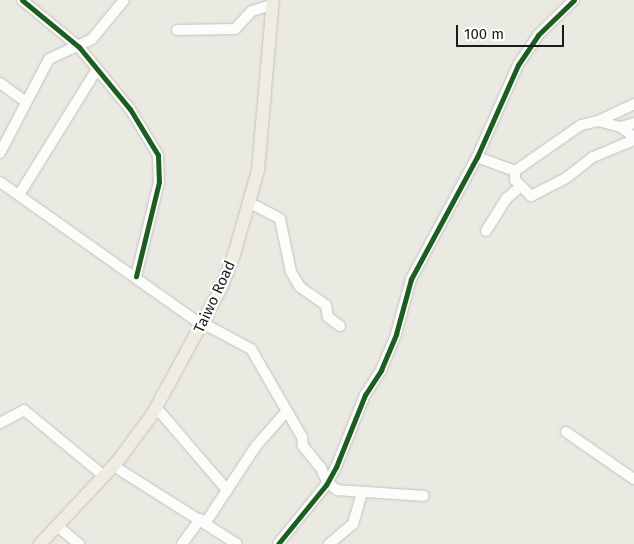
<!DOCTYPE html>
<html>
<head>
<meta charset="utf-8">
<style>
  body { margin:0 }
  #map { position:relative; width:634px; height:544px; overflow:hidden; background:#eae9e2; font-family:"Fira Sans",sans-serif }
  div>[style] { position:absolute }
  [style*='--x'] { left:calc(var(--x)*1px); top:calc(var(--y)*1px); width:calc(var(--w)*1px); rotate:calc(var(--a)*1deg) }
  .roads { filter:drop-shadow(0 0 1px #c2c2bf) drop-shadow(0 0 1px #c2c2bf) }
  .minor>* { height:10px; margin:-5px; padding:0 5px; transform-origin:5px; border-radius:5px; background:#fcfcfb }
  .major>* { height:12px; margin:-6px; padding:0 6px; transform-origin:6px; border-radius:6px; background:#f0ece1 }
  .cycleway>* { height:5px; margin:-2.5px; padding:0 2.5px; transform-origin:2.5px; border-radius:2.5px; background:#1b5e20 }
  span { translate:-50% -50%; white-space:nowrap; text-align:center; line-height:1.15; -webkit-text-stroke:4.5px #fff; paint-order:stroke }
  .street-label { font-size:15px; color:#1b1b1b }
  .scale { position:absolute; left:456px; top:25px; width:108px; height:22px; box-sizing:border-box; border:2px solid #1b1b1b; border-top:0; padding-left:6px; font-size:15px; line-height:18px; white-space:nowrap; color:#1b1b1b; -webkit-text-stroke:4px #fff; paint-order:stroke }
</style>
</head>
<body>
<div id="map">
  <div class="roads">
    <div class="minor">
      <i style="--x:22;--y:0;--w:74;--a:39.5"></i>
      <i style="--x:79;--y:47;--w:80;--a:50.6"></i>
      <i style="--x:130;--y:109;--w:54;--a:58.7"></i>
      <i style="--x:158;--y:155;--w:27;--a:88"></i>
      <i style="--x:159;--y:182;--w:97;--a:103.7"></i>
      <i style="--x:177;--y:30;--w:58;--a:-1"></i>
      <i style="--x:235;--y:29;--w:25;--a:-47"></i>
      <i style="--x:252;--y:11;--w:22;--a:-18"></i>
      <i style="--x:0;--y:83;--w:31;--a:36"></i>
      <i style="--x:598;--y:121;--w:40;--a:-25"></i>
      <i style="--x:621;--y:127;--w:14;--a:-17"></i>
      <i style="--x:0;--y:153;--w:106;--a:-62.5"></i>
      <i style="--x:49;--y:59;--w:47;--a:-24.9"></i>
      <i style="--x:92;--y:39;--w:50;--a:-50.6"></i>
      <i style="--x:477;--y:157;--w:40;--a:20.2"></i>
      <i style="--x:515;--y:171;--w:80;--a:-34.9"></i>
      <i style="--x:581;--y:125;--w:17;--a:-13"></i>
      <i style="--x:598;--y:121;--w:24;--a:15"></i>
      <i style="--x:621;--y:127;--w:16;--a:38"></i>
      <i style="--x:515;--y:171;--w:9;--a:90"></i>
      <i style="--x:515;--y:180;--w:23;--a:45"></i>
      <i style="--x:531;--y:196;--w:39;--a:-27"></i>
      <i style="--x:566;--y:178;--w:34;--a:-38"></i>
      <i style="--x:593;--y:157;--w:44;--a:-22.5"></i>
      <i style="--x:0;--y:182;--w:247;--a:35.3"></i>
      <i style="--x:19;--y:195;--w:148;--a:-58.2"></i>
      <i style="--x:256;--y:206;--w:27;--a:28"></i>
      <i style="--x:280;--y:219;--w:54;--a:78.3"></i>
      <i style="--x:291;--y:272;--w:17;--a:59"></i>
      <i style="--x:300;--y:287;--w:32;--a:35"></i>
      <i style="--x:326;--y:305;--w:12;--a:81"></i>
      <i style="--x:328;--y:317;--w:15;--a:37"></i>
      <i style="--x:486;--y:231;--w:38;--a:-58"></i>
      <i style="--x:506;--y:199;--w:18;--a:-41"></i>
      <i style="--x:208;--y:326;--w:49;--a:28.1"></i>
      <i style="--x:251;--y:349;--w:102;--a:59.9"></i>
      <i style="--x:302;--y:437;--w:9;--a:84"></i>
      <i style="--x:303;--y:446;--w:28;--a:51"></i>
      <i style="--x:321;--y:468;--w:15;--a:67"></i>
      <i style="--x:327;--y:482;--w:13;--a:39"></i>
      <i style="--x:337;--y:490;--w:87;--a:3.9"></i>
      <i style="--x:160;--y:412;--w:103;--a:49.3"></i>
      <i style="--x:0;--y:423;--w:27;--a:-28"></i>
      <i style="--x:24;--y:410;--w:104;--a:39.5"></i>
      <i style="--x:566;--y:432;--w:83;--a:34.7"></i>
      <i style="--x:120;--y:470;--w:138;--a:32.3"></i>
      <i style="--x:206;--y:522;--w:91;--a:-56.7"></i>
      <i style="--x:256;--y:446;--w:45;--a:-48.6"></i>
      <i style="--x:62;--y:530;--w:22;--a:39"></i>
      <i style="--x:182;--y:544;--w:31;--a:-54"></i>
      <i style="--x:278;--y:544;--w:76;--a:-50.9"></i>
      <i style="--x:326;--y:485;--w:21;--a:-61"></i>
      <i style="--x:336;--y:467;--w:78;--a:-68.1"></i>
      <i style="--x:365;--y:395;--w:30;--a:-57"></i>
      <i style="--x:381;--y:370;--w:39;--a:-67"></i>
      <i style="--x:396;--y:334;--w:57;--a:-74.7"></i>
      <i style="--x:411;--y:279;--w:139;--a:-61.6"></i>
      <i style="--x:477;--y:157;--w:101;--a:-66"></i>
      <i style="--x:518;--y:65;--w:36;--a:-56"></i>
      <i style="--x:538;--y:35;--w:50;--a:-44.2"></i>
      <i style="--x:329;--y:544;--w:31;--a:-40"></i>
      <i style="--x:353;--y:524;--w:33;--a:-74"></i>
    </div>
    <div class="major">
      <i style="--x:40;--y:544;--w:112;--a:-46.8"></i>
      <i style="--x:117;--y:462;--w:59;--a:-53.3"></i>
      <i style="--x:152;--y:415;--w:147;--a:-61.5"></i>
      <i style="--x:222;--y:286;--w:33;--a:-69"></i>
      <i style="--x:234;--y:255;--w:88;--a:-74.2"></i>
      <i style="--x:258;--y:170;--w:171;--a:-85"></i>
    </div>
  </div>
  <div class="cycleway">
    <i style="--x:22;--y:0;--w:74;--a:39.5"></i>
    <i style="--x:79;--y:47;--w:80;--a:50.6"></i>
    <i style="--x:130;--y:109;--w:54;--a:58.7"></i>
    <i style="--x:158;--y:155;--w:27;--a:88"></i>
    <i style="--x:159;--y:182;--w:97;--a:103.7"></i>
    <i style="--x:278;--y:544;--w:76;--a:-50.9"></i>
    <i style="--x:326;--y:485;--w:21;--a:-61"></i>
    <i style="--x:336;--y:467;--w:78;--a:-68.1"></i>
    <i style="--x:365;--y:395;--w:30;--a:-57"></i>
    <i style="--x:381;--y:370;--w:39;--a:-67"></i>
    <i style="--x:396;--y:334;--w:57;--a:-74.7"></i>
    <i style="--x:411;--y:279;--w:139;--a:-61.6"></i>
    <i style="--x:477;--y:157;--w:101;--a:-66"></i>
    <i style="--x:518;--y:65;--w:36;--a:-56"></i>
    <i style="--x:538;--y:35;--w:50;--a:-44.2"></i>
  </div>
  <div class="street-label">
    <span style="left:215px;top:297px;rotate:-65deg">Taiwo Road</span>
  </div>
  <div class="scale">100 m</div>
</div>
</body>
</html>
